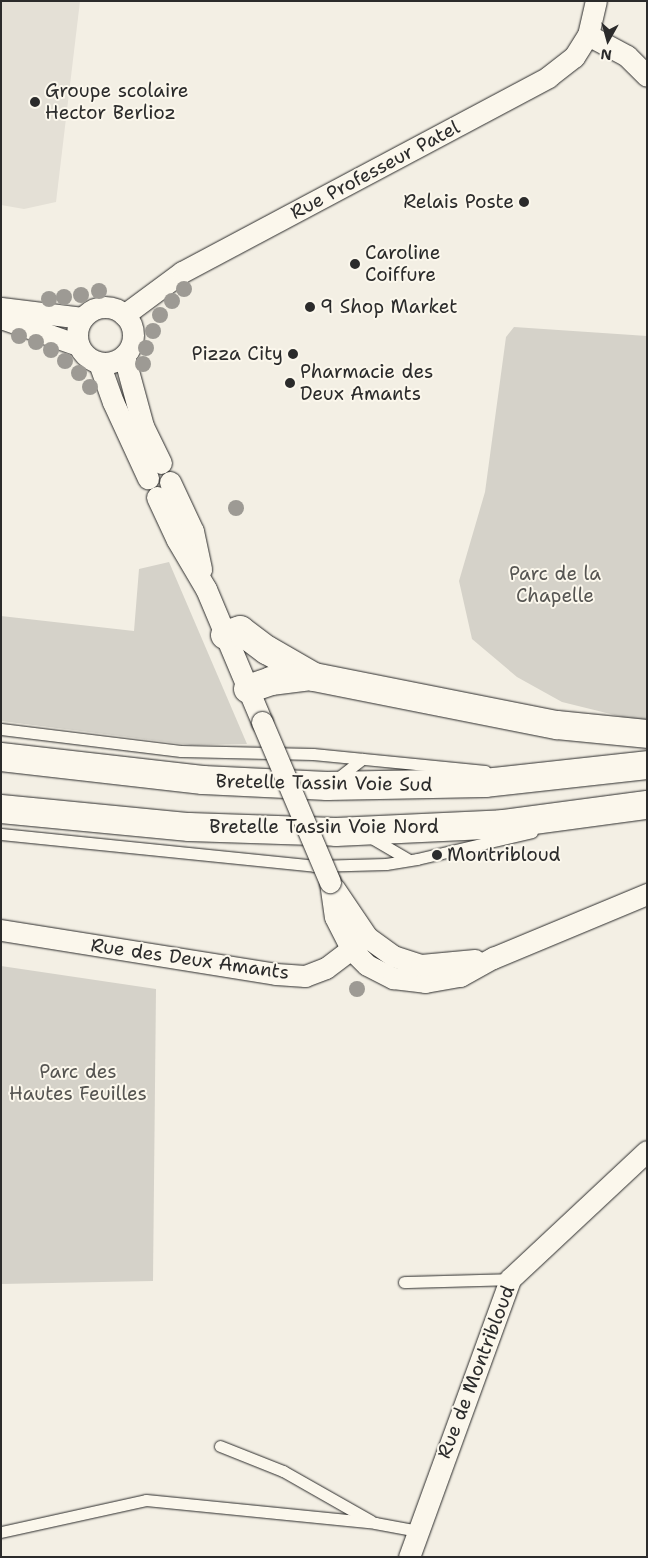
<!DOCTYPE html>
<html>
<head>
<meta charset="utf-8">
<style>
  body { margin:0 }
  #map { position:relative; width:648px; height:1558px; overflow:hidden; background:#f3efe4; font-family:"Shantell Sans",sans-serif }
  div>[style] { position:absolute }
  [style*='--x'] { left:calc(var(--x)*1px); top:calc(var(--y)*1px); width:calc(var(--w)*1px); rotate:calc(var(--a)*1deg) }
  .built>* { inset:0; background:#e4e0d6 }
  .green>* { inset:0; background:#d5d2c9 }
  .roads { filter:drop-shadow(0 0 1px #2b2b2b) drop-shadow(0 0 1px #2b2b2b) }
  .lane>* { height:11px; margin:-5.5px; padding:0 5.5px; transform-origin:5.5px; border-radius:5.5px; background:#fbf7ec }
  .street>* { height:21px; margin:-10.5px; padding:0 10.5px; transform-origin:10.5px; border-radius:10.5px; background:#fbf7ec }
  .street>.ring { margin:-10.5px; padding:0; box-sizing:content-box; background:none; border:21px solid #fbf7ec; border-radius:50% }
  .primary>* { height:28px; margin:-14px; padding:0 14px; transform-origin:14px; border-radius:14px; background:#fbf7ec }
  .highway>* { height:28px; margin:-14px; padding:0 14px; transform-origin:14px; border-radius:14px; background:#fbf7ec }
  .bridges { filter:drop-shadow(0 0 1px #2b2b2b) drop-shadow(0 0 1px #2b2b2b) }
  .street-bridge>* { height:21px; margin:-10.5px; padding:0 10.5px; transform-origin:10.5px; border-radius:10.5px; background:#fbf7ec }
  .trees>* { width:16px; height:16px; margin:-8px; border-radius:50%; background:#9d9a94 }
  .dots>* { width:14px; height:14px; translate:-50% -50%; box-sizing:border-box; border:2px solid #fbf7ec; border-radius:50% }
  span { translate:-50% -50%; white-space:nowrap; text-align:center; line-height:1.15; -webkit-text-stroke:4px #fbf7ec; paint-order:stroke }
  .poi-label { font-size:19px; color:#2b2b2b }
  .left { translate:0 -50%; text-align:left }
  .right { translate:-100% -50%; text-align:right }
  .street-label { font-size:19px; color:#2b2b2b }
  .park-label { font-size:19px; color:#565552 }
  .frame { position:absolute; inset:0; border:2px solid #2b2b2b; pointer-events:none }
  .north { position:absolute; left:583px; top:15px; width:50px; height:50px; -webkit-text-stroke:4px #fbf7ec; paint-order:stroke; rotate:187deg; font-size:14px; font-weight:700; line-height:20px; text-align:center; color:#2b2b2b }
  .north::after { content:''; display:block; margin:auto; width:18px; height:22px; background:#2b2b2b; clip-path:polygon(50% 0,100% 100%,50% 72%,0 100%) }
</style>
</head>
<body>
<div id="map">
  <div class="built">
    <i style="clip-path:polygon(1px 1px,80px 1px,56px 202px,24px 209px,1px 205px)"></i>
  </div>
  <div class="green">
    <i style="clip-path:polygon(514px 327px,647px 336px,647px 723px,562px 702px,517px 677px,472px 639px,459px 581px,485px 492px,506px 337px)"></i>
    <i style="clip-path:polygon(169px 562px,247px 744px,191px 745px,1px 721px,1px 616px,134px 631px,139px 569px)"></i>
    <i style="clip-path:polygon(1px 966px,156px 989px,153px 1281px,1px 1284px)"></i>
  </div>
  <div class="roads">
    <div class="lane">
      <i style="--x:1;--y:729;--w:181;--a:7"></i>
      <i style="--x:181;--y:751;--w:132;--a:1.3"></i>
      <i style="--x:313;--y:754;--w:173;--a:5.6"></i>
      <i style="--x:334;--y:781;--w:36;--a:-38"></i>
      <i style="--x:1;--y:834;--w:315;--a:5.8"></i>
      <i style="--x:314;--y:866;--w:72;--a:-1.6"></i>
      <i style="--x:386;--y:864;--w:31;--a:-9"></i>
      <i style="--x:417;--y:859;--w:118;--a:-13.2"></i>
      <i style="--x:370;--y:837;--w:45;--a:30.5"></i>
      <i style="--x:404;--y:1282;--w:106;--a:-1.6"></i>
      <i style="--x:220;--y:1446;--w:68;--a:21.6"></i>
      <i style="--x:283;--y:1471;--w:101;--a:29.6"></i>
      <i style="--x:1;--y:1532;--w:148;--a:-12.4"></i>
      <i style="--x:146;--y:1500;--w:230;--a:5.7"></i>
      <i style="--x:375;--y:1523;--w:44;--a:10.5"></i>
    </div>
    <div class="street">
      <i style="--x:588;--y:35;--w:44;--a:28.3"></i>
      <i style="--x:627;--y:56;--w:28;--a:45"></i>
      <i class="ring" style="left:77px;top:307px;width:35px;height:35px"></i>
      <i style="--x:1;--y:308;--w:82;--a:7"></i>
      <i style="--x:124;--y:315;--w:72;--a:-36.6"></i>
      <i style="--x:182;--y:272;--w:415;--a:-28"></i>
      <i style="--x:548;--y:77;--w:33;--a:-38"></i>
      <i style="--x:574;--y:57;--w:26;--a:-58"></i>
      <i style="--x:588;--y:35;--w:35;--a:-77"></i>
      <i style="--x:4;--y:319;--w:78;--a:19.4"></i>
      <i style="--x:124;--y:356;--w:73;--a:74.8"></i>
      <i style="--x:143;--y:426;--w:41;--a:64.1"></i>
      <i style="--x:99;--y:363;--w:41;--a:70.3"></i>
      <i style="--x:113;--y:402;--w:84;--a:65.3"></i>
      <i style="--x:170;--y:482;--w:54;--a:64.9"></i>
      <i style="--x:193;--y:531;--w:39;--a:78"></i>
      <i style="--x:157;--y:497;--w:47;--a:65.1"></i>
      <i style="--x:177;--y:540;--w:57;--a:59.4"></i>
      <i style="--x:206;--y:589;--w:144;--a:67.2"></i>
      <i style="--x:330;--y:882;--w:35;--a:82"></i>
      <i style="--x:335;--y:917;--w:37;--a:63"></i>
      <i style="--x:352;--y:950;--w:21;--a:45"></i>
      <i style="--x:367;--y:965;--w:29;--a:27"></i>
      <i style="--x:393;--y:978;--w:32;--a:7"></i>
      <i style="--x:425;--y:982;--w:36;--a:-10"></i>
      <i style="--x:460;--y:976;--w:38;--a:-29"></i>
      <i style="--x:493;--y:958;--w:167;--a:-22.6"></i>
      <i style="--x:334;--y:888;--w:59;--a:56"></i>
      <i style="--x:367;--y:937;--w:32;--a:36"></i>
      <i style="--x:393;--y:956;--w:29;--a:18"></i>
      <i style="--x:421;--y:965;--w:54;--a:-5.3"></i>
      <i style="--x:1;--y:930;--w:278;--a:9.1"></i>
      <i style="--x:276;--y:974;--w:29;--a:4"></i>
      <i style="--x:305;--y:976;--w:22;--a:-21"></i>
      <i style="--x:326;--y:968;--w:51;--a:-37.1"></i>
      <i style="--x:409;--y:1557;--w:296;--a:-70"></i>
      <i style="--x:510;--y:1279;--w:187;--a:-43.1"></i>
    </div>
    <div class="primary">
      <i style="--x:225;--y:635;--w:16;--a:-18"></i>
      <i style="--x:240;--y:630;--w:34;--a:37"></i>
      <i style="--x:267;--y:650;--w:54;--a:29.9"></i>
      <i style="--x:314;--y:677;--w:248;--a:11.2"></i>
      <i style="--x:557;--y:725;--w:90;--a:5.7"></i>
      <i style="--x:248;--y:689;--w:24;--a:-19"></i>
      <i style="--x:271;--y:681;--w:38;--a:-7"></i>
      <i style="--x:1;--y:809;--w:189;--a:5.5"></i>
      <i style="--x:189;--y:827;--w:147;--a:1.9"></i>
      <i style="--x:336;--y:832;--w:168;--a:-2.7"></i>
      <i style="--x:504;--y:824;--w:144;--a:-7.6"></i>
    </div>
    <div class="highway">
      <i style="--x:1;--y:757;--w:203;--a:6.5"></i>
      <i style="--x:203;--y:780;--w:124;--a:2.8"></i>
      <i style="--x:327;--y:786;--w:158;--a:-1.1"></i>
      <i style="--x:485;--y:783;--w:163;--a:-6.3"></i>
    </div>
  </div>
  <div class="bridges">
    <div class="street-bridge">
      <i style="--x:262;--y:722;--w:174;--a:67"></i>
    </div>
  </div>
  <div class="trees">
    <i style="left:184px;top:289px"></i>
    <i style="left:99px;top:291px"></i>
    <i style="left:81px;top:295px"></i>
    <i style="left:64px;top:297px"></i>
    <i style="left:49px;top:299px"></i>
    <i style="left:172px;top:301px"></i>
    <i style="left:160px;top:315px"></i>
    <i style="left:153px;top:331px"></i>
    <i style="left:19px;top:336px"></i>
    <i style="left:36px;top:342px"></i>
    <i style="left:146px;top:348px"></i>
    <i style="left:51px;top:350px"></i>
    <i style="left:65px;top:361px"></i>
    <i style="left:143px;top:364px"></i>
    <i style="left:79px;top:373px"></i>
    <i style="left:90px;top:387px"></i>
    <i style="left:236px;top:508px"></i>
    <i style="left:357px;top:989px"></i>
  </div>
  <div class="dots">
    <i style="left:35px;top:102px;background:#2b2b2b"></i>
    <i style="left:524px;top:202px;background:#2b2b2b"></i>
    <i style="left:355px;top:264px;background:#2b2b2b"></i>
    <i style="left:310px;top:307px;background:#2b2b2b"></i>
    <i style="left:293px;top:354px;background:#2b2b2b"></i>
    <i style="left:290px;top:383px;background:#2b2b2b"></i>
    <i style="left:437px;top:855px;background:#2b2b2b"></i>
  </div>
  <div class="poi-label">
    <span class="left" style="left:45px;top:102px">Groupe scolaire<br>Hector Berlioz</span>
    <span class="right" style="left:514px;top:202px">Relais Poste</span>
    <span class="left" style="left:365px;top:264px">Caroline<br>Coiffure</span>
    <span class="left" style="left:320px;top:307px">9 Shop Market</span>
    <span class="right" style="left:283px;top:354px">Pizza City</span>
    <span class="left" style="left:300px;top:383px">Pharmacie des<br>Deux Amants</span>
    <span class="left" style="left:447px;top:855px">Montribloud</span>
  </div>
  <div class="street-label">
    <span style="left:375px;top:170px;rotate:-28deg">Rue Professeur Patel</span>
    <span style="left:324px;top:783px;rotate:1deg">Bretelle Tassin Voie Sud</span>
    <span style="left:324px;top:827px">Bretelle Tassin Voie Nord</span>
    <span style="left:190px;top:959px;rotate:8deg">Rue des Deux Amants</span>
    <span style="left:476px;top:1372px;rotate:-69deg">Rue de Montribloud</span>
  </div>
  <div class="park-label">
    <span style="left:555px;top:585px">Parc de la<br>Chapelle</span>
    <span style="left:78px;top:1083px">Parc des<br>Hautes Feuilles</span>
  </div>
  <div class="frame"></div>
  <div class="north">N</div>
</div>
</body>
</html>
